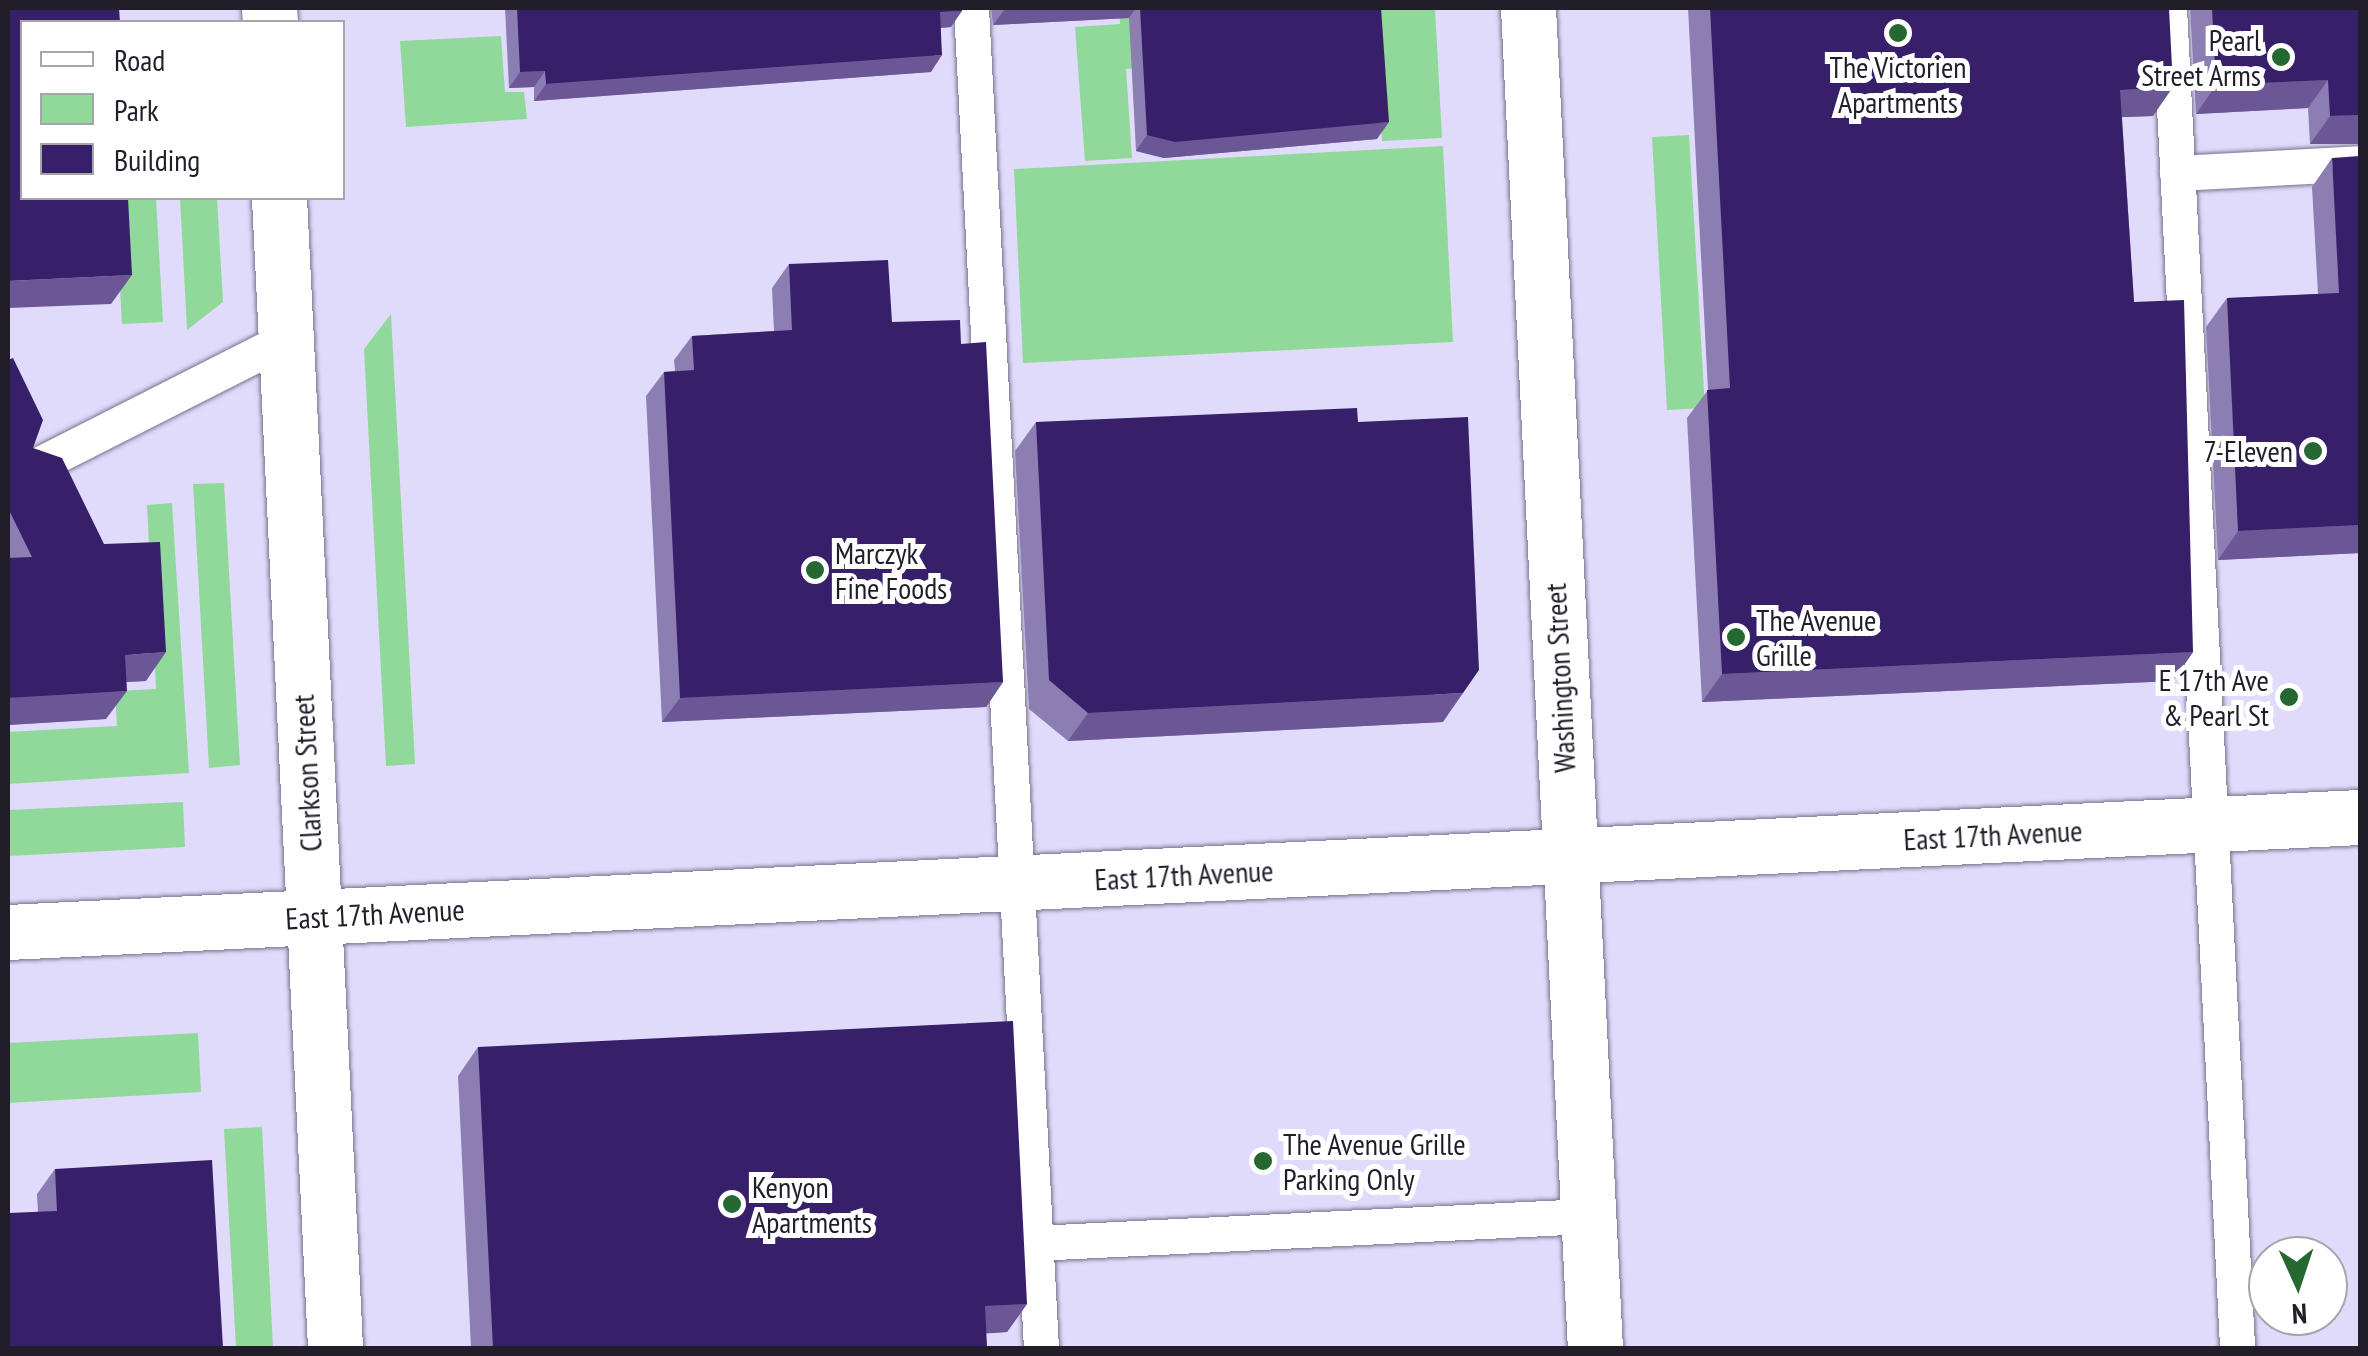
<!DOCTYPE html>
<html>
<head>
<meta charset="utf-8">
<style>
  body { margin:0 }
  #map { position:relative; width:2368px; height:1356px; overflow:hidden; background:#e1dbfb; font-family:"PT Sans Narrow",sans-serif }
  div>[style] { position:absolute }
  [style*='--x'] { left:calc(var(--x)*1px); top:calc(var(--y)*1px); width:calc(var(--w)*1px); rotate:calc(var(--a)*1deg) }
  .green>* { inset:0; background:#91d99a }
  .roads { filter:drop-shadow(0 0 2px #77718e) drop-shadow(0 0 2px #77718e) }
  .lane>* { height:35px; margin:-17.5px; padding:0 17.5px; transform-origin:17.5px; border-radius:17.5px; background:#fff }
  .secondary>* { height:55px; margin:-27.5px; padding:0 27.5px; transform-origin:27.5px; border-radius:27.5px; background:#fff }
  .wall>* { inset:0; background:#8c7db2 }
  .shaded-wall>* { inset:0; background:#6b5795 }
  .building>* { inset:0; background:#381f69 }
  .dots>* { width:28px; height:28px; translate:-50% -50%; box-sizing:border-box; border:5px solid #fff; border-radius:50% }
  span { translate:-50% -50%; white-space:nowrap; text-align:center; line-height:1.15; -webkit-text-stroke:10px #fff; paint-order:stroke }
  .poi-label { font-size:30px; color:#211e2a }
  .right { translate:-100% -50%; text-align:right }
  .left { translate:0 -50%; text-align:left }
  .street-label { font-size:30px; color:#211e2a }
  .frame { position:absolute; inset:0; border:10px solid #211e2a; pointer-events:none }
  .legend { position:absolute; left:20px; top:20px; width:325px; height:180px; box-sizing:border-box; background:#fff; border:2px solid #a6a5aa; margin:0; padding:12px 18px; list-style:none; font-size:30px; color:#211e2a }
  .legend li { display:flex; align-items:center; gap:20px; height:50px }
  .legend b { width:50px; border:2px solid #a6a5aa }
  .north { position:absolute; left:2248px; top:1236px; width:100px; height:100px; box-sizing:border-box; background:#fff; border:2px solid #a6a5aa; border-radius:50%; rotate:177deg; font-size:28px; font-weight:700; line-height:40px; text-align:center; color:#211e2a }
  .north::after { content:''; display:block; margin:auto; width:35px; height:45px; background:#256832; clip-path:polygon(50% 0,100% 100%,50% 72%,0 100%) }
</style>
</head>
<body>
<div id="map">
  <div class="green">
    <i style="clip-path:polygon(1119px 8px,1163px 8px,1150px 67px,1126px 69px,1132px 158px,1085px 161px,1075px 27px,1120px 24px)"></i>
    <i style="clip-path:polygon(1375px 8px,1435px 8px,1442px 138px,1382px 141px)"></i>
    <i style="clip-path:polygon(501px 36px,505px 92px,524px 92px,527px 119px,406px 127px,400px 41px)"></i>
    <i style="clip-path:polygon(1689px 135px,1705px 408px,1667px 410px,1652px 137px)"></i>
    <i style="clip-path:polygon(1443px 146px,1453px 342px,1023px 363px,1014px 169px)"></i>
    <i style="clip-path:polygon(115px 198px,156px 198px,163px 322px,122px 324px)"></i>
    <i style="clip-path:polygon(180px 198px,217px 198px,223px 302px,187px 330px)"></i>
    <i style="clip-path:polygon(391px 314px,415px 764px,386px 766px,364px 349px)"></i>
    <i style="clip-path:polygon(224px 483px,240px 765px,209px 768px,193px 484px)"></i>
    <i style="clip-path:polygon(172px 503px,189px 773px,8px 784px,8px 732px,117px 726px,115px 691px,156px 689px,147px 505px)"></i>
    <i style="clip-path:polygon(183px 802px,185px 847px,8px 856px,8px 810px)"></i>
    <i style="clip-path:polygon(198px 1033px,201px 1092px,8px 1103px,8px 1043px)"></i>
    <i style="clip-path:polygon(262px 1127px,273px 1348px,236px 1348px,224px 1129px)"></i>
  </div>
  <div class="roads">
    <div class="lane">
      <i style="--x:971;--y:8;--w:1342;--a:87.01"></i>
      <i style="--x:2169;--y:8;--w:1342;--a:87.09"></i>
      <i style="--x:2177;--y:173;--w:183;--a:-3.1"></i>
      <i style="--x:32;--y:468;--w:285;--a:-26.9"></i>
      <i style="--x:1035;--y:1243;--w:554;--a:-2.8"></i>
    </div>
    <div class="secondary">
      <i style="--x:269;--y:8;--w:14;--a:86"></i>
      <i style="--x:1528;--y:8;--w:1342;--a:87.14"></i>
      <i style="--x:279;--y:198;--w:1151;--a:87.21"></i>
      <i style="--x:8;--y:932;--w:2355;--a:-2.8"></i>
    </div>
  </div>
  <div class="wall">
    <i style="clip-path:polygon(505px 8px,962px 8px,951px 27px,941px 28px,931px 72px,534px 101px,534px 87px,509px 88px)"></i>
    <i style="clip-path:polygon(991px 8px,1381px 8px,1377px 139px,1164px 158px,1136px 151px,1129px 18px,993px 25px)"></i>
    <i style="clip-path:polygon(1688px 8px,2169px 8px,2153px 116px,2122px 117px,2134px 302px,2193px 652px,2173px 681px,1702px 702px,1687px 418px,1708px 390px)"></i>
    <i style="clip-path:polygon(2190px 8px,2360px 8px,2360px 144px,2310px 144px,2308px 108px,2196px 114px)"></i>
    <i style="clip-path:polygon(2332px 158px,2360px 553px,2218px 560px,2206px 327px,2227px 298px,2318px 294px,2312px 187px)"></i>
    <i style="clip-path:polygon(789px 264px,892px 322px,961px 344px,1003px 682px,986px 707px,662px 722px,646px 396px,664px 372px,675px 371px,674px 360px,692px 336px,774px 331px,772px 288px)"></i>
    <i style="clip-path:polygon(8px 360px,33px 448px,146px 681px,126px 682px,106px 719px,8px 725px)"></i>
    <i style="clip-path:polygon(1036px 422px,1358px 422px,1443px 722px,1068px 741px,1029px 709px,1015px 451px)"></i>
    <i style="clip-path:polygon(478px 1047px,1027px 1304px,1007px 1332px,986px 1333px,987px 1348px,471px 1348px,458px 1076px)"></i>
    <i style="clip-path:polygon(55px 1169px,223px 1348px,38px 1212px,37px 1194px)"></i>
  </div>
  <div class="shaded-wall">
    <i style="clip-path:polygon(1031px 8px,1136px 8px,1129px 18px,993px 25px,1005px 9px)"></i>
    <i style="clip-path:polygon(962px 11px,951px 27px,928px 29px,940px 12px)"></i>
    <i style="clip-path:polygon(942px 55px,931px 72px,534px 101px,546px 84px)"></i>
    <i style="clip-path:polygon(545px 71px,534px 87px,509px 88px,520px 72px)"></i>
    <i style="clip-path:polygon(2328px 80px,2308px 108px,2196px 114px,2216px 85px)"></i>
    <i style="clip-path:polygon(2173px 87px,2153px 116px,2100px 118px,2120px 90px)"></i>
    <i style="clip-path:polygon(2360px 115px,2360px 144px,2310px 144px,2330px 116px)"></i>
    <i style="clip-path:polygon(1389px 122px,1377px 139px,1164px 158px,1136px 151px,1147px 135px)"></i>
    <i style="clip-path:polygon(132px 275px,111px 304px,8px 308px,8px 281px)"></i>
    <i style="clip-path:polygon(2360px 525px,2360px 553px,2218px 560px,2238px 531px)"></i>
    <i style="clip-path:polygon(166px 652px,146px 681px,105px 683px,125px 655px)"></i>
    <i style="clip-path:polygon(2193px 652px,2173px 681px,1702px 702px,1722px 674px)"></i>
    <i style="clip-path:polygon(1003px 682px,986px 707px,662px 722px,680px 698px)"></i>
    <i style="clip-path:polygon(127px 691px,106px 719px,8px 725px,8px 698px)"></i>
    <i style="clip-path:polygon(1463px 693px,1443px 722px,1068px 741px,1088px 713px)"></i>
    <i style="clip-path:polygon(1027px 1304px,1007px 1332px,965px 1335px,985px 1306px)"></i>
  </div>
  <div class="building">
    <i style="clip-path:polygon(8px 8px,119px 8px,120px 22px,22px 22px,22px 198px,128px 198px,132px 275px,8px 281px)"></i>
    <i style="clip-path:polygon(517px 8px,962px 8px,962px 11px,940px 12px,942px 55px,546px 84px,545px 71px,520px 72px)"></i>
    <i style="clip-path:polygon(1140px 8px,1381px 8px,1389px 122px,1175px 142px,1147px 135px)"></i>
    <i style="clip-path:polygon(1710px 8px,2169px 8px,2173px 87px,2120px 90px,2134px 302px,2184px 300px,2193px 652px,1722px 674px,1707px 390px,1730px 388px)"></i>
    <i style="clip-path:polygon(2212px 8px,2360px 8px,2360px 115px,2330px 116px,2328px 80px,2216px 85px)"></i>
    <i style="clip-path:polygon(2360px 156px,2360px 525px,2238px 531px,2227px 298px,2339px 293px,2332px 158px)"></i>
    <i style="clip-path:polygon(888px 260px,892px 322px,960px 320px,961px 344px,986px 342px,1003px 682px,680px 698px,664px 372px,694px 370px,692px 336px,792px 330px,789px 264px)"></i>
    <i style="clip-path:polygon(13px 358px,43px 420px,33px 448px,62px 458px,104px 544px,160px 542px,166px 652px,125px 655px,127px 691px,8px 698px,8px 558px,32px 557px,8px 508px,8px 360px)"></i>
    <i style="clip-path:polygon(1357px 408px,1358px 422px,1468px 417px,1479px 670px,1463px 693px,1088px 713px,1049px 680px,1036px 422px)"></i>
    <i style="clip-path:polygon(1013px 1021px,1027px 1304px,985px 1306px,987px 1348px,493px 1348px,478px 1047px)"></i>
    <i style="clip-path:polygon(212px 1160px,223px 1348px,8px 1348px,8px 1213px,57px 1211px,55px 1169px)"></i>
  </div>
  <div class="dots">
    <i style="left:1898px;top:33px;background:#256832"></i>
    <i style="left:2281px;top:57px;background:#256832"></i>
    <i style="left:2313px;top:451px;background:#256832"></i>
    <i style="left:815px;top:570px;background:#256832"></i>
    <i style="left:1736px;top:637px;background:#256832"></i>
    <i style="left:2289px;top:697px;background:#256832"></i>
    <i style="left:1263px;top:1161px;background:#256832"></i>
    <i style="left:732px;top:1204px;background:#256832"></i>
  </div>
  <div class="poi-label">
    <span class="right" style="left:2261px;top:57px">Pearl<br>Street Arms</span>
    <span style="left:1898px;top:84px">The Victorien<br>Apartments</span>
    <span class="right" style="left:2293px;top:451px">7-Eleven</span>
    <span class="left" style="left:835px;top:570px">Marczyk<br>Fine Foods</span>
    <span class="left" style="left:1756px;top:637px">The Avenue<br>Grille</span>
    <span class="right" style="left:2269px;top:697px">E 17th Ave<br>&amp; Pearl St</span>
    <span class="left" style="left:1283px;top:1161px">The Avenue Grille<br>Parking Only</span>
    <span class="left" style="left:752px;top:1204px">Kenyon<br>Apartments</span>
  </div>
  <div class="street-label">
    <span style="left:1560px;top:678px;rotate:-93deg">Washington Street</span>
    <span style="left:307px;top:773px;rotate:-93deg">Clarkson Street</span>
    <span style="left:1993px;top:835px;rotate:-3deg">East 17th Avenue</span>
    <span style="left:1184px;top:875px;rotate:-3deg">East 17th Avenue</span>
    <span style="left:375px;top:914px;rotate:-3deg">East 17th Avenue</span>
  </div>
  <div class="frame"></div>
  <ul class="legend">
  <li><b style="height:12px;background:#fff"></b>Road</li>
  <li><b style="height:28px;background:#91d99a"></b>Park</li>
  <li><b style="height:28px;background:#381f69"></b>Building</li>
  </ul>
  <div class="north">N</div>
</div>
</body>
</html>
